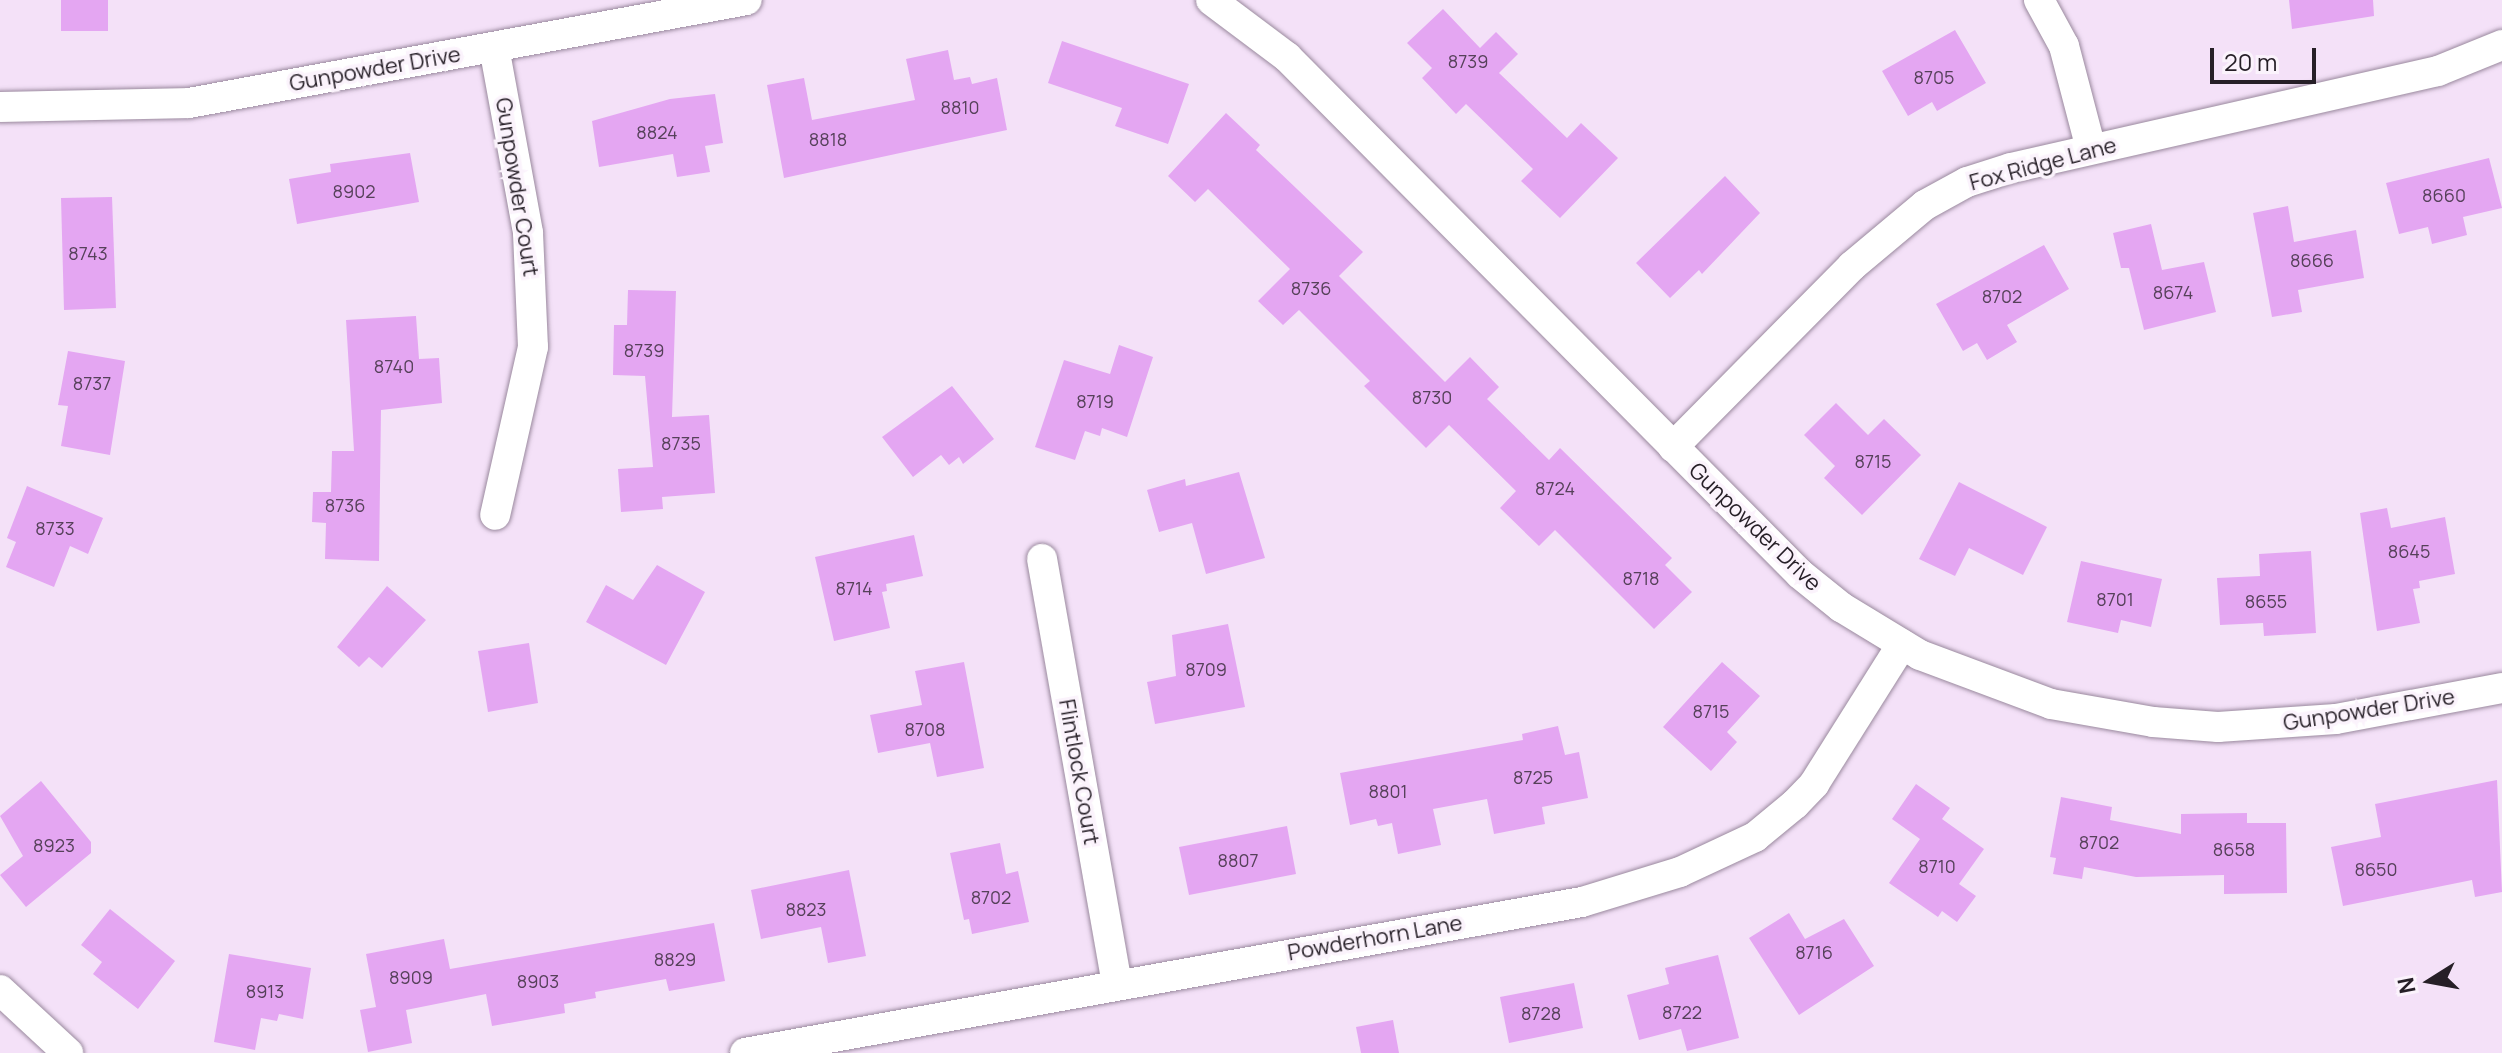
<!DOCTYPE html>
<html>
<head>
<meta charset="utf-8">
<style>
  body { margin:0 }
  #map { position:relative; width:2502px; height:1053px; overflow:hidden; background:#f4e1f8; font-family:Manrope,sans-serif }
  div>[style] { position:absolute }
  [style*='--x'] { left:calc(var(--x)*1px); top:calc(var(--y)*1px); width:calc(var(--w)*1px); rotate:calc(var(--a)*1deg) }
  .building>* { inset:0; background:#e4a6f2 }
  .roads { filter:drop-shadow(0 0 2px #9a899e) drop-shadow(0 0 2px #9a899e) }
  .street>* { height:30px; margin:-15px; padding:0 15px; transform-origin:15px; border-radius:15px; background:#fff }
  span { translate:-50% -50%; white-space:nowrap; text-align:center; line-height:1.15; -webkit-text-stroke:7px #fbf3fc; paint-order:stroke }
  .number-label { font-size:18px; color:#56415a }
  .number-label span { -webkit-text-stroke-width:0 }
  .street-label { font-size:22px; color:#261f27 }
  .north { position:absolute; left:2390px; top:941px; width:80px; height:80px; -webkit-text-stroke:6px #fbf3fc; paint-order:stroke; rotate:259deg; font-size:22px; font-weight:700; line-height:32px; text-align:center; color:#261f27 }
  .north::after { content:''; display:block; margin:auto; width:28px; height:36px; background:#261f27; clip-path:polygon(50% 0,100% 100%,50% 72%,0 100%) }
  .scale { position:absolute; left:2210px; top:48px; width:106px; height:36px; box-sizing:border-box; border:4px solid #261f27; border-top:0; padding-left:10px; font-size:24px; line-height:28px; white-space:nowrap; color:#261f27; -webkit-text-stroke:6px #fbf3fc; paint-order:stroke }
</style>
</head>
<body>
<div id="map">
  <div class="building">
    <i style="clip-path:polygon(61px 0,108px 0,108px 31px,61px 31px)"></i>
    <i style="clip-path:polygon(2289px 0,2373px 0,2374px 16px,2292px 29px)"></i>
    <i style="clip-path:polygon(1443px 9px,1480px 48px,1496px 32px,1518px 54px,1499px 73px,1567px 138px,1581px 123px,1618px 158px,1560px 218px,1521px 181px,1533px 169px,1466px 104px,1456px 114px,1422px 78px,1432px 68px,1407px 43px)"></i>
    <i style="clip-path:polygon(1955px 30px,1986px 83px,1937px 111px,1932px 102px,1908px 116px,1882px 71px)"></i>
    <i style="clip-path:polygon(1062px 41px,1189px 84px,1168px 144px,1115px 126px,1122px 108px,1048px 83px)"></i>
    <i style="clip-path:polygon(948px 50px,954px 80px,970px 77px,972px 84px,997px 78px,1007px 130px,784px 178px,767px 85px,804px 78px,812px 120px,915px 100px,906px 59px)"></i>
    <i style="clip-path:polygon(715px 94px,723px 143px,705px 146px,710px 172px,677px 177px,673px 154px,599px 167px,592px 121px,670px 99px)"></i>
    <i style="clip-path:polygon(1226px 113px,1260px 145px,1256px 150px,1363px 252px,1339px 276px,1445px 382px,1470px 357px,1499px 387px,1487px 399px,1549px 460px,1560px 448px,1672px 558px,1665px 565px,1692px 592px,1654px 629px,1555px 530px,1539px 546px,1500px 508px,1516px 491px,1449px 425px,1426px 448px,1364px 386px,1370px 381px,1299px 310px,1283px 325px,1258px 301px,1290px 269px,1208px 189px,1195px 202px,1168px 176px)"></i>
    <i style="clip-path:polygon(410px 153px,419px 202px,297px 224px,289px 179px,331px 172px,330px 164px)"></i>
    <i style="clip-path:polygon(2489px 158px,2502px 208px,2463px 217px,2467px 235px,2432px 244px,2428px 227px,2399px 234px,2386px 183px)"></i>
    <i style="clip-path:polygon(1725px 176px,1760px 213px,1702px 274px,1699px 270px,1670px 298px,1636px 263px)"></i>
    <i style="clip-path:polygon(112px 197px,116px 308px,64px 310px,61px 198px)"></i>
    <i style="clip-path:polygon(2288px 206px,2294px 242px,2356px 230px,2364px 278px,2298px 290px,2302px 312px,2272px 317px,2253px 213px)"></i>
    <i style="clip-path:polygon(2151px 224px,2162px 270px,2204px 262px,2216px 312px,2144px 330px,2129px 268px,2121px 268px,2113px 233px)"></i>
    <i style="clip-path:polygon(2044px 245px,2069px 289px,2007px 325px,2017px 342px,1987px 360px,1977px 343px,1963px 351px,1936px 304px)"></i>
    <i style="clip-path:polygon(628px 290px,676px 291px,672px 417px,709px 415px,715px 493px,662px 497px,663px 509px,621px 512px,618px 469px,653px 467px,645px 376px,613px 375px,614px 325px,627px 325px)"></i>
    <i style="clip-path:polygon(416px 316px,419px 359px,439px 358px,442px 403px,381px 410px,379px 561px,325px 559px,326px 523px,312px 522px,313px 492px,331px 492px,332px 451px,354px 451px,346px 320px)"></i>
    <i style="clip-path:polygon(1119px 345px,1153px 357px,1127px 437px,1102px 428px,1100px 436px,1085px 431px,1075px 460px,1035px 447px,1064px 360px,1110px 374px)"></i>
    <i style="clip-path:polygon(68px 351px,125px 361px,110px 455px,61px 446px,68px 406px,58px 405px)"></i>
    <i style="clip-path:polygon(952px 386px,994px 439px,963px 464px,959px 457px,949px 465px,941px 455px,913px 477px,882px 437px)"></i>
    <i style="clip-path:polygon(1836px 403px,1868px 435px,1884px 419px,1921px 455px,1862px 515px,1824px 478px,1835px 466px,1804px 435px)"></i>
    <i style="clip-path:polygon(1239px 472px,1265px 558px,1206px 574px,1192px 523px,1159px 532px,1147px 490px,1185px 479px,1186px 486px)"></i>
    <i style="clip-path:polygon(1959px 482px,2047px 527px,2023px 575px,1969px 548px,1955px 576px,1919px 559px)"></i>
    <i style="clip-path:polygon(27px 486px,103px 518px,88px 554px,70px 546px,54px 587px,6px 567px,16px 542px,7px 538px)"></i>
    <i style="clip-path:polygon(2387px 508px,2391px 528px,2445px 517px,2455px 574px,2419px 581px,2420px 588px,2413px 589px,2420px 623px,2377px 631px,2360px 513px)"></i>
    <i style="clip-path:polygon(914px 535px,923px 576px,886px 584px,887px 591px,882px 592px,890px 628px,834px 641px,815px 557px)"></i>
    <i style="clip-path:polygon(2311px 551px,2316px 633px,2264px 636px,2263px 623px,2220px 625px,2217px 578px,2260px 576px,2259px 554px)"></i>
    <i style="clip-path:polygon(2081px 561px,2162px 579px,2151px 627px,2121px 620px,2118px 633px,2067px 622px)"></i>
    <i style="clip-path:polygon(657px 565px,705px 592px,666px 665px,586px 622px,606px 585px,633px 600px)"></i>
    <i style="clip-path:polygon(387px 586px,426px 620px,382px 668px,369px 657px,359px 667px,337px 647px)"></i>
    <i style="clip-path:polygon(1228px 624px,1245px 707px,1155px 724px,1147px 682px,1176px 676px,1172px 635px)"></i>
    <i style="clip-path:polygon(529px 643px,538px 703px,488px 712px,478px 651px)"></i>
    <i style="clip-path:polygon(964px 662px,984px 768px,937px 777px,930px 743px,878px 753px,870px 715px,922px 705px,915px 671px)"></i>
    <i style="clip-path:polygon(1722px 662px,1760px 696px,1727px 732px,1737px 742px,1711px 771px,1663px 727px)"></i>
    <i style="clip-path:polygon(1558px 726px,1565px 755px,1579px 752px,1588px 798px,1542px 807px,1545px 824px,1494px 834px,1487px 799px,1433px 809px,1441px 845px,1398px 854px,1392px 823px,1378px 826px,1376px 819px,1350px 825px,1340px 773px,1523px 740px,1522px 734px)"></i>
    <i style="clip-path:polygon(2497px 780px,2502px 892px,2475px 897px,2472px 880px,2343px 906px,2331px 847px,2381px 837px,2375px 804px)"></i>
    <i style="clip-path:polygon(41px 781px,91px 842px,91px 853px,26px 907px,0 875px,23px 856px,0 816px)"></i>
    <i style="clip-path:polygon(1916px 784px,1950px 808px,1942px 819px,1984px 849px,1959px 884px,1976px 896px,1957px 922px,1942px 911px,1938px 917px,1889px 883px,1920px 839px,1892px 819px)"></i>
    <i style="clip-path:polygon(2061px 797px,2112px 807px,2110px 820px,2181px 834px,2181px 814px,2247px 813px,2247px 823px,2286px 823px,2287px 893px,2224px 894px,2224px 875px,2136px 877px,2084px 867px,2082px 879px,2053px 874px,2056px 858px,2050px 857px)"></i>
    <i style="clip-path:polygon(1287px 826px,1296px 874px,1189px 895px,1179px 847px)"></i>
    <i style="clip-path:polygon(1000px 843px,1006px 874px,1018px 871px,1029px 922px,972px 934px,969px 919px,964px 920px,950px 853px)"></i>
    <i style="clip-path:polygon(849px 870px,866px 956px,828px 963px,821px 927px,761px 939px,751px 890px)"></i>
    <i style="clip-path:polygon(110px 909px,175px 961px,138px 1009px,93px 974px,102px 962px,81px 945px)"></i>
    <i style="clip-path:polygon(1789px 913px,1805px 939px,1844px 919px,1874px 966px,1799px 1015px,1749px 938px)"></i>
    <i style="clip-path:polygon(714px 923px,725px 981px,669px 991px,666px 979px,595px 992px,596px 998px,564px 1004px,565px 1013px,492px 1026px,486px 994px,406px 1010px,412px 1043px,368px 1052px,360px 1010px,376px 1007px,366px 954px,444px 939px,450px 969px)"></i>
    <i style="clip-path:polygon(229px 954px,311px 968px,303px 1019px,279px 1014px,277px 1021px,261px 1018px,255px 1050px,214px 1042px)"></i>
    <i style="clip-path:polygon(1718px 955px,1739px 1038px,1687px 1051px,1681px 1029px,1639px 1040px,1627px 995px,1669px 984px,1665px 968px)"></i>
    <i style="clip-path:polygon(1574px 983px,1583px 1028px,1509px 1043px,1500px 997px)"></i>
    <i style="clip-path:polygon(1393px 1020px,1399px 1053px,1361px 1053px,1356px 1027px)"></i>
  </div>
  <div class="roads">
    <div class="street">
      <i style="--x:1211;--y:0;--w:95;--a:36.9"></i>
      <i style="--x:1287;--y:57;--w:728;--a:45.22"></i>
      <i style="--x:1800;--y:574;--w:53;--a:38.8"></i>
      <i style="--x:1841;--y:607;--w:92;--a:31.3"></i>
      <i style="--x:1920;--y:655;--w:140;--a:20.5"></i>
      <i style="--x:2051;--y:704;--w:104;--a:10"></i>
      <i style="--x:2153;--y:722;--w:65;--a:4.4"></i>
      <i style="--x:2218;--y:727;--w:118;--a:-3.9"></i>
      <i style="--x:2336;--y:719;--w:169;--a:-10.6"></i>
      <i style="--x:2039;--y:0;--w:52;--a:61.5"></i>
      <i style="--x:2064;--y:46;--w:106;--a:75.3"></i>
      <i style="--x:494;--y:47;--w:189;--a:79.6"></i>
      <i style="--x:528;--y:233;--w:114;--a:87.5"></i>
      <i style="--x:533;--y:347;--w:172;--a:102.7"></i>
      <i style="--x:0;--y:107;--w:189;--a:-1.2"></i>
      <i style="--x:189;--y:103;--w:567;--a:-10.46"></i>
      <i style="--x:1673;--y:447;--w:255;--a:-45.3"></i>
      <i style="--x:1852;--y:266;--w:95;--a:-39.9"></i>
      <i style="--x:1925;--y:205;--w:48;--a:-28.7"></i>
      <i style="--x:1967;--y:182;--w:46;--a:-17.7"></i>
      <i style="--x:2011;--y:168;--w:438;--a:-12.8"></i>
      <i style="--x:2438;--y:71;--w:69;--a:-22.1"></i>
      <i style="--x:1042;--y:559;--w:433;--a:80"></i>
      <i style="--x:0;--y:990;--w:93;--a:42.8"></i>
      <i style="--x:745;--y:1053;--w:851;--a:-10.23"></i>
      <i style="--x:1582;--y:902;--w:102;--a:-17"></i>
      <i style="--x:1680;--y:872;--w:83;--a:-25"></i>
      <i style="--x:1755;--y:837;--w:52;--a:-39.5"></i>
      <i style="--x:1795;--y:804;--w:28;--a:-46"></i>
      <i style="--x:1814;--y:784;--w:165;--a:-57.8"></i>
    </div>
  </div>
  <div class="number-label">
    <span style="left:1468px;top:61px">8739</span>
    <span style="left:1934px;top:77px">8705</span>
    <span style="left:960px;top:107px">8810</span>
    <span style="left:657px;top:132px">8824</span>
    <span style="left:828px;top:139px">8818</span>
    <span style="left:354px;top:191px">8902</span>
    <span style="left:2444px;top:195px">8660</span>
    <span style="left:88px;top:253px">8743</span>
    <span style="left:2312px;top:260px">8666</span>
    <span style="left:1311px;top:288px">8736</span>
    <span style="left:2173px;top:292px">8674</span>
    <span style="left:2002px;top:296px">8702</span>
    <span style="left:644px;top:350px">8739</span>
    <span style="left:394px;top:366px">8740</span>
    <span style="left:92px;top:383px">8737</span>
    <span style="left:1432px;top:397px">8730</span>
    <span style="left:1095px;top:401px">8719</span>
    <span style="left:681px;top:443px">8735</span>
    <span style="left:1873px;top:461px">8715</span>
    <span style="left:1555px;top:488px">8724</span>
    <span style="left:345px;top:505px">8736</span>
    <span style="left:55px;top:528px">8733</span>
    <span style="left:2409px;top:551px">8645</span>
    <span style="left:1641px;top:578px">8718</span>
    <span style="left:854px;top:588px">8714</span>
    <span style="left:2115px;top:599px">8701</span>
    <span style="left:2266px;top:601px">8655</span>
    <span style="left:1206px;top:669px">8709</span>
    <span style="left:1711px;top:711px">8715</span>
    <span style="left:925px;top:729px">8708</span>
    <span style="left:1533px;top:777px">8725</span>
    <span style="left:1388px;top:791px">8801</span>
    <span style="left:2099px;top:842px">8702</span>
    <span style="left:54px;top:845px">8923</span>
    <span style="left:2234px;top:849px">8658</span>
    <span style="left:1238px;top:860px">8807</span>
    <span style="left:1937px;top:866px">8710</span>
    <span style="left:2376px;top:869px">8650</span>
    <span style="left:991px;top:897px">8702</span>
    <span style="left:806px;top:909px">8823</span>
    <span style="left:1814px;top:952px">8716</span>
    <span style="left:675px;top:959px">8829</span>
    <span style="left:411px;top:977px">8909</span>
    <span style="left:538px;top:981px">8903</span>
    <span style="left:265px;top:991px">8913</span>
    <span style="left:1682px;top:1012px">8722</span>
    <span style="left:1541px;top:1013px">8728</span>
  </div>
  <div class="street-label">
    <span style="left:375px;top:69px;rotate:-10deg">Gunpowder Drive</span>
    <span style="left:2043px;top:164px;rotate:-15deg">Fox Ridge Lane</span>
    <span style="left:517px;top:187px;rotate:81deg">Gunpowder Court</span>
    <span style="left:1755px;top:527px;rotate:44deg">Gunpowder Drive</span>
    <span style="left:2369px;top:710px;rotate:-9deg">Gunpowder Drive</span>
    <span style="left:1079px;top:772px;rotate:80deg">Flintlock Court</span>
    <span style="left:1375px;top:938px;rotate:-10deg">Powderhorn Lane</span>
  </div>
  <div class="north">N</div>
  <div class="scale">20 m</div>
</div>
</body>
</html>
